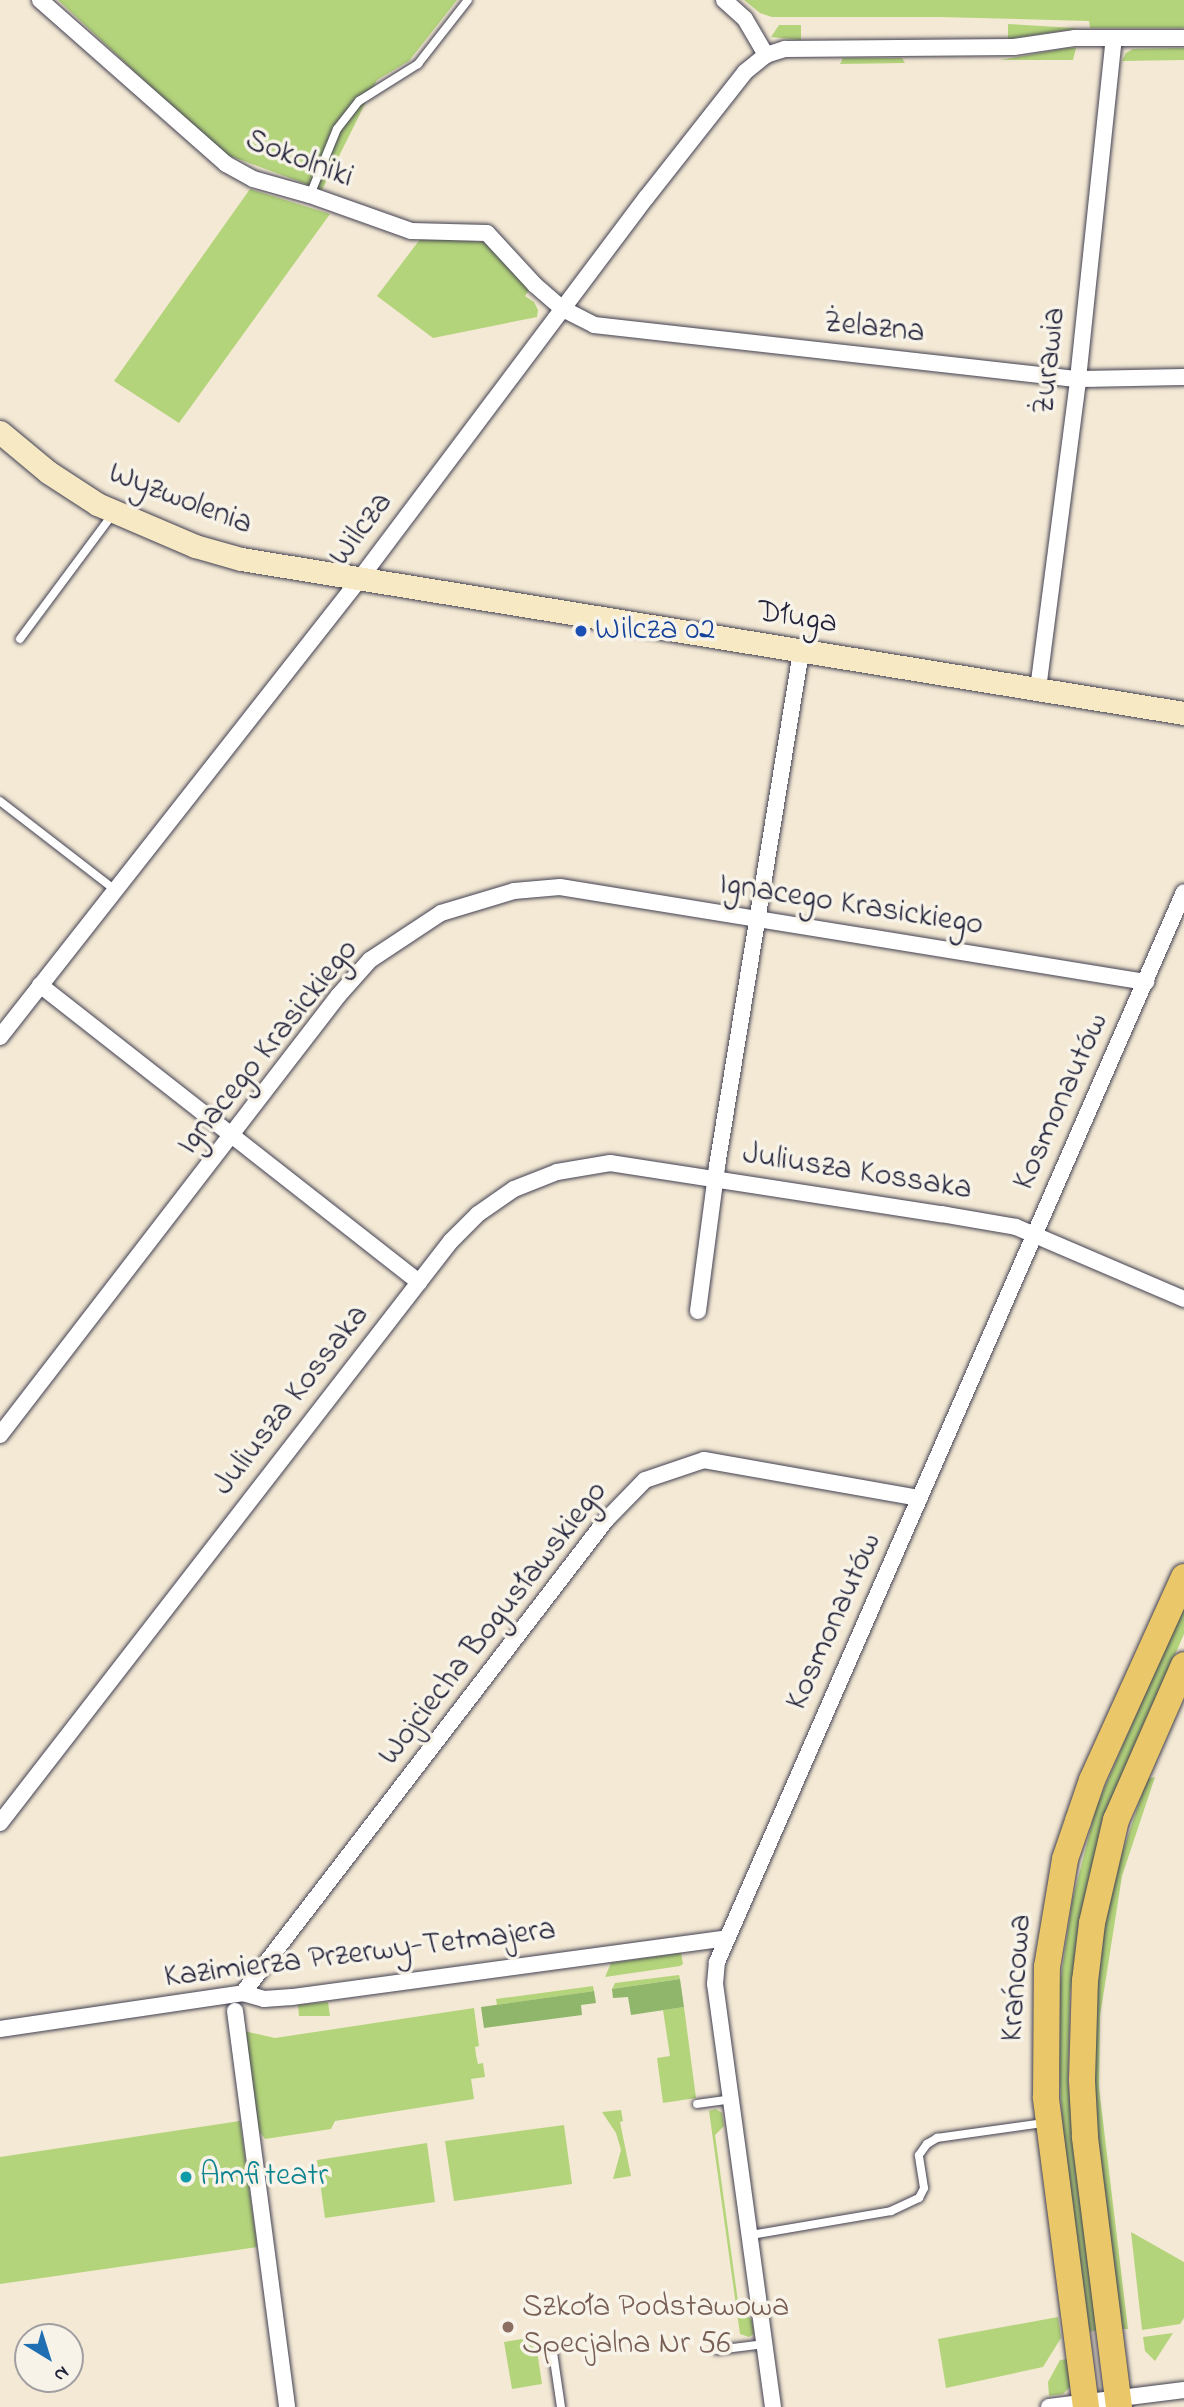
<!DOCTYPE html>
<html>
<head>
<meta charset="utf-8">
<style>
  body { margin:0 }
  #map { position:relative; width:1184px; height:2407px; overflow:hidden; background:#f4e9d4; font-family:"Indie Flower",sans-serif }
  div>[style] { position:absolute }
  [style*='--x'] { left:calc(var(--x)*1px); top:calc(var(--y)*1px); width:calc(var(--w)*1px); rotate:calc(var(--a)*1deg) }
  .green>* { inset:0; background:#b4d47b }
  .forest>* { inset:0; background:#8fb66b }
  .roads { filter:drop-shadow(0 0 2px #424052) drop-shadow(0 0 2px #424052) }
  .lane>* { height:8px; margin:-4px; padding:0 4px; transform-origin:4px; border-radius:4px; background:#fff }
  .street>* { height:16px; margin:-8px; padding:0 8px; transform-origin:8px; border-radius:8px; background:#fff }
  .secondary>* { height:23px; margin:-11.5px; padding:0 11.5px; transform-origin:11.5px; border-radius:11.5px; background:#f7e9c3 }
  .primary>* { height:26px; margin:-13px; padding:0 13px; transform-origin:13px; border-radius:13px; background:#eac769 }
  .dots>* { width:19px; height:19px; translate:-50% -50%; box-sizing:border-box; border:4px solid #f7f3e8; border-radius:50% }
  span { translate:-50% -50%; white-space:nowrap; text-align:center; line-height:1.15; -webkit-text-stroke:7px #f7f3e8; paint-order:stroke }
  .street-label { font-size:32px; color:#22223b }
  .transit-label { font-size:32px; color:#164399 }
  .left { translate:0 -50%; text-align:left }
  .culture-label { font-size:32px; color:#0d838f }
  .education-label { font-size:32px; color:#785e54 }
  .north { position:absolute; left:14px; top:2323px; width:70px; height:70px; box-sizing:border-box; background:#f7f3e8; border:2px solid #a29fa3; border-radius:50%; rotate:142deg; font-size:19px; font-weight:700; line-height:28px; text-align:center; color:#22223b }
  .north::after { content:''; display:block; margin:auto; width:24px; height:32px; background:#1f6fb2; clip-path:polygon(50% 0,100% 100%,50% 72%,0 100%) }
</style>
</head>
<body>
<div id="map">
  <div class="green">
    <i style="clip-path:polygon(58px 0,457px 0,409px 61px,377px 80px,322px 190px,222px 153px)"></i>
    <i style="clip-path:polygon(744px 0,1184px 0,1184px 28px,1090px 28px,1089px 21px,939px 17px,772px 17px,760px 13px)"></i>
    <i style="clip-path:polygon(1008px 24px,1075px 28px,1074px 29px,1008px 39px)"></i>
    <i style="clip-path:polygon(779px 25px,801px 25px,801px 40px,771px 37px)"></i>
    <i style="clip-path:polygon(1068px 48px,1076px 48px,1073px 60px,1000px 60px)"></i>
    <i style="clip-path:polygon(1184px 48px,1184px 60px,1122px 61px,1126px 53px,1133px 49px)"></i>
    <i style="clip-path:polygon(843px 58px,902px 58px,905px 63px,840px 64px)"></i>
    <i style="clip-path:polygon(250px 189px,330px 214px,179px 423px,114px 381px)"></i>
    <i style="clip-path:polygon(421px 238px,484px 242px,529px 290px,525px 296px,534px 302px,538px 310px,537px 317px,433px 338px,377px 296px)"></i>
    <i style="clip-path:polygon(1184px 1603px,1184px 1634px,1129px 1760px,1087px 1886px,1070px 1992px,1068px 2083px,1098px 2330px,1088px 2332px,1063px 2133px,1059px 2065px,1060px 1984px,1072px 1902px,1096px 1808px)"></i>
    <i style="clip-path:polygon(1155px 1777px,1122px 1876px,1100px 2016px,1099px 2088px,1128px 2329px,1122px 2329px,1097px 2140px,1091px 2037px,1105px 1925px,1117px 1869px,1147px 1779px)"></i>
    <i style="clip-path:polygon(681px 1953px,683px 1964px,680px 1966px,605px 1977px,611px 1963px)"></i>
    <i style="clip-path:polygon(679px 1975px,680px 1979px,612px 1989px,615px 1983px)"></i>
    <i style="clip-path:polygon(593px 1986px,594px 1991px,497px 2005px,496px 1999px)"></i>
    <i style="clip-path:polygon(328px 2002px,330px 2016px,299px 2016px,298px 2005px)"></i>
    <i style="clip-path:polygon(684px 2007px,696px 2098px,663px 2103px,657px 2058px,670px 2056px,663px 2010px)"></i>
    <i style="clip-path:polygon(474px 2008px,479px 2046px,475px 2047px,476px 2055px,478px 2064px,483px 2063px,485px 2077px,471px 2079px,474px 2099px,335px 2121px,331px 2129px,265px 2139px,259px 2131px,244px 2031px,275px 2038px)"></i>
    <i style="clip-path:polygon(716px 2109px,722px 2113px,724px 2126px,715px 2135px,739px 2309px,752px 2320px,754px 2334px,749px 2337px,740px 2334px,709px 2111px)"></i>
    <i style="clip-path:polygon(621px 2110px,623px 2121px,620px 2122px,631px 2176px,613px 2179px,621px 2150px,616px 2133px,602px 2112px)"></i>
    <i style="clip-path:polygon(240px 2121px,257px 2247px,0 2284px,0 2157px)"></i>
    <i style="clip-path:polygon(564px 2125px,572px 2184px,454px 2201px,445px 2141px)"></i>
    <i style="clip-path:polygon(427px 2143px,435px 2202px,325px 2218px,317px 2160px)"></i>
    <i style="clip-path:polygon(1131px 2232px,1184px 2262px,1184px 2318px,1180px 2324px,1142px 2330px)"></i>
    <i style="clip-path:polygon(1058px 2317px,1061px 2338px,1043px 2367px,946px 2388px,938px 2339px)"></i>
    <i style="clip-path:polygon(1173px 2333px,1155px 2361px,1145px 2351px,1143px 2337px)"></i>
    <i style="clip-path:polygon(535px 2337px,542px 2384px,512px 2389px,504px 2342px)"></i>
    <i style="clip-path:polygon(1068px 2359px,1071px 2386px,1063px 2394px,1049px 2396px,1048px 2382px,1060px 2360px)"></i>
  </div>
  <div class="forest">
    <i style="clip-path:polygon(680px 1979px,684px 2007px,631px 2015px,628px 1997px,613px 1998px,612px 1989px)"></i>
    <i style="clip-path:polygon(594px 1991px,596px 2003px,581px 2005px,582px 2015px,484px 2028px,481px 2007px)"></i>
  </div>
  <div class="roads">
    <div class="lane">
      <i style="--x:310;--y:195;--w:71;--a:-67.8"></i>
      <i style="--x:337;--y:129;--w:36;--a:-52"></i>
      <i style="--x:359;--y:101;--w:70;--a:-32.1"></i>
      <i style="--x:418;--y:64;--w:81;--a:-52"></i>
      <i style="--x:20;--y:639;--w:154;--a:-53.4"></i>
      <i style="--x:0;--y:801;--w:145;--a:37.7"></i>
      <i style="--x:697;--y:2104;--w:34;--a:-8"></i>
      <i style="--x:751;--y:2235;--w:142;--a:-9.7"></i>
      <i style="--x:891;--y:2211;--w:31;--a:-25"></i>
      <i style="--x:919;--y:2198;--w:11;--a:-63"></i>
      <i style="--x:924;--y:2188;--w:33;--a:-99"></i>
      <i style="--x:919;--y:2155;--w:14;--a:-54"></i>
      <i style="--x:927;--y:2144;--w:12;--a:-31"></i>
      <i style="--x:937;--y:2138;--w:108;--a:-8"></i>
      <i style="--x:552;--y:2346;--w:62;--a:81.6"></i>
      <i style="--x:717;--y:2350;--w:48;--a:-7.1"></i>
    </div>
    <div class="street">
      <i style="--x:40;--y:0;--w:248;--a:41.4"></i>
      <i style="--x:226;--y:164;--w:31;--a:29"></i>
      <i style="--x:253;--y:179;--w:59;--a:15.7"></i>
      <i style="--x:310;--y:195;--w:107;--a:19.6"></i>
      <i style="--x:411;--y:231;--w:76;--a:1.5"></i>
      <i style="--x:487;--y:233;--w:71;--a:47.3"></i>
      <i style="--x:535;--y:285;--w:37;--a:41"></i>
      <i style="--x:563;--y:309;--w:35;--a:27"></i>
      <i style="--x:594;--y:325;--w:487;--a:6.4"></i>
      <i style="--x:1078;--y:379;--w:106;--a:-1.1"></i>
      <i style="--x:724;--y:0;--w:28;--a:42"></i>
      <i style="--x:745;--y:19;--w:42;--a:59.7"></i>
      <i style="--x:766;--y:55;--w:20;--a:-18"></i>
      <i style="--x:785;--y:49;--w:229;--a:-0.5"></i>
      <i style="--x:1014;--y:47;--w:62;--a:-8.4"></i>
      <i style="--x:1075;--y:38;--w:109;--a:0"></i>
      <i style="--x:1038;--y:689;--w:313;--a:-82.6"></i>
      <i style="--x:1078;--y:379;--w:342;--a:-84"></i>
      <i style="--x:40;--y:985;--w:482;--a:38.1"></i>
      <i style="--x:0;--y:1037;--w:581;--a:-51.85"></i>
      <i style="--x:359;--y:580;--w:478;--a:-53.1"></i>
      <i style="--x:646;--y:198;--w:160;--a:-51.8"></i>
      <i style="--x:745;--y:72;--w:27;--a:-39"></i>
      <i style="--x:698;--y:1311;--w:146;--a:-82.5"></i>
      <i style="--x:717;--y:1166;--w:521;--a:-80.72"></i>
      <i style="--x:0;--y:1435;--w:554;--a:-52.41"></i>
      <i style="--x:338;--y:996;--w:48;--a:-48.4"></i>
      <i style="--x:370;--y:960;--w:85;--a:-33.5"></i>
      <i style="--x:441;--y:913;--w:76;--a:-16.8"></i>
      <i style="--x:514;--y:891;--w:46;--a:-5"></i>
      <i style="--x:560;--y:887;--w:594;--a:9.21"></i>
      <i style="--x:0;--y:1823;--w:736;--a:-52.23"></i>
      <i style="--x:451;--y:1241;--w:38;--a:-45"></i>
      <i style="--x:478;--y:1214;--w:44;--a:-34.8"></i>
      <i style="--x:514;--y:1189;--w:46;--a:-21.6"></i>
      <i style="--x:557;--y:1172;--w:54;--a:-9.6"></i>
      <i style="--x:610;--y:1163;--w:335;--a:8.8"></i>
      <i style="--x:941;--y:1214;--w:76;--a:9.8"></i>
      <i style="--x:1016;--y:1227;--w:183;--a:23.2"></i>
      <i style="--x:243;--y:1993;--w:596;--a:-52.5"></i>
      <i style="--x:606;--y:1520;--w:56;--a:-45.7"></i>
      <i style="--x:645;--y:1480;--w:62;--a:-18.7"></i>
      <i style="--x:704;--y:1460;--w:219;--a:10"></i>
      <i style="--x:235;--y:2011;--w:399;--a:82.5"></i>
      <i style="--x:0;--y:2029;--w:246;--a:-8.4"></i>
      <i style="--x:243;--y:1993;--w:22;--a:16"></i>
      <i style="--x:264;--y:1999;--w:28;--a:-4"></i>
      <i style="--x:292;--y:1997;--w:439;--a:-7.7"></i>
      <i style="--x:773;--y:2407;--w:427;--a:-97.8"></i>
      <i style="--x:715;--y:1984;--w:22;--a:-85"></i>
      <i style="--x:717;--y:1962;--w:1167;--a:-66.42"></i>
      <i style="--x:1049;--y:2407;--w:136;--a:-7.2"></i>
    </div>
    <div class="secondary">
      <i style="--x:0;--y:432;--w:62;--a:39.8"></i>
      <i style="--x:48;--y:472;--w:59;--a:33.1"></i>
      <i style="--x:97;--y:504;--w:107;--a:23.2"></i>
      <i style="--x:195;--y:546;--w:48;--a:15.8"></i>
      <i style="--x:241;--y:559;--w:955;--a:9.28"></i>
    </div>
    <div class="primary">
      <i style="--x:1086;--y:2407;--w:313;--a:-97.4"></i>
      <i style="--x:1046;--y:2097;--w:130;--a:-89.6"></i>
      <i style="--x:1047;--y:1967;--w:109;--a:-80.5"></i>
      <i style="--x:1065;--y:1859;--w:40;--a:-71.1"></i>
      <i style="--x:1078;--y:1821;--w:43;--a:-71.1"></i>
      <i style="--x:1092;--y:1780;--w:223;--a:-65.6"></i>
      <i style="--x:1119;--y:2407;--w:273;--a:-97.2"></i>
      <i style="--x:1085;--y:2136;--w:56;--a:-93.1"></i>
      <i style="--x:1082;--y:2080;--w:99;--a:-88.3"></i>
      <i style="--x:1085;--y:1981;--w:58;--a:-83.1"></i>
      <i style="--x:1092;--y:1923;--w:106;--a:-76.9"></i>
      <i style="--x:1116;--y:1820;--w:169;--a:-66.3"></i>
    </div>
  </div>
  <div class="dots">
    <i style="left:581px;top:631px;background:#1a4fb4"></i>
    <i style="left:186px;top:2177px;background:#0f9aa8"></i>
    <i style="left:508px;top:2327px;background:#8d6e63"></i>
  </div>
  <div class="street-label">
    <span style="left:299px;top:160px;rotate:21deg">Sokolniki</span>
    <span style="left:874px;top:329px;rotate:6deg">Żelazna</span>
    <span style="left:1051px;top:361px;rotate:-84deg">Żurawia</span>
    <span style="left:180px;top:500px;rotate:21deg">Wyzwolenia</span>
    <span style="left:362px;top:530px;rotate:-53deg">Wilcza</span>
    <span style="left:797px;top:619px;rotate:9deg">Długa</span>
    <span style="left:851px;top:906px;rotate:9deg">Ignacego Krasickiego</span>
    <span style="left:269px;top:1048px;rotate:-51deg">Ignacego Krasickiego</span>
    <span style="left:1062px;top:1102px;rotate:-66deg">Kosmonautów</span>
    <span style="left:857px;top:1173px;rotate:9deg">Juliusza Kossaka</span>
    <span style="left:292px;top:1401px;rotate:-52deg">Juliusza Kossaka</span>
    <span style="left:835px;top:1622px;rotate:-66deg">Kosmonautów</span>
    <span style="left:494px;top:1624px;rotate:-52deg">Wojciecha Bogusławskiego</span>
    <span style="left:360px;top:1955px;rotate:-7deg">Kazimierza Przerwy-Tetmajera</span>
    <span style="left:1018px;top:1978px;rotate:-86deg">Krańcowa</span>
  </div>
  <div class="transit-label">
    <span class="left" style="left:595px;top:631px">Wilcza 02</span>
  </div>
  <div class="culture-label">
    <span class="left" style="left:200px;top:2177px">Amfiteatr</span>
  </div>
  <div class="education-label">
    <span class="left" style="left:522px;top:2327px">Szkoła Podstawowa<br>Specjalna Nr 56</span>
  </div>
  <div class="north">N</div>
</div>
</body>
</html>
